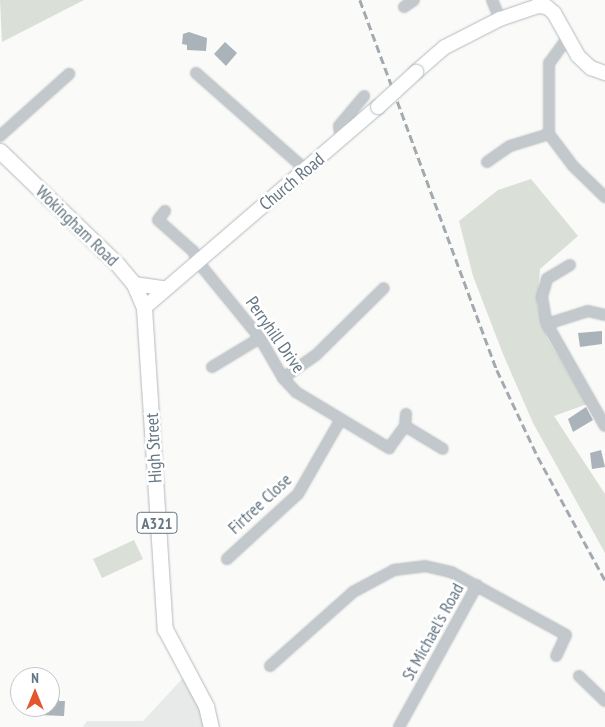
<!DOCTYPE html>
<html>
<head>
<meta charset="utf-8">
<style>
  body { margin:0 }
  #map { position:relative; width:605px; height:727px; overflow:hidden; background:#fafaf8; font-family:"PT Sans Narrow",sans-serif }
  div>[style] { position:absolute }
  [style*='--x'] { left:calc(var(--x)*1px); top:calc(var(--y)*1px); width:calc(var(--w)*1px); rotate:calc(var(--a)*1deg) }
  .built>* { inset:0; background:#e8e9e9 }
  .green>* { inset:0; background:#dadfd7 }
  .building>* { inset:0; background:#aab3b9 }
  .roads { filter:drop-shadow(0 0 1px #b3babf) drop-shadow(0 0 1px #b3babf) }
  .street>* { height:10px; margin:-5px; padding:0 5px; transform-origin:5px; border-radius:5px; background:#c3c8cc }
  .secondary>* { height:14px; margin:-7px; padding:0 7px; transform-origin:7px; border-radius:7px; background:#fff }
  .primary>* { height:15px; margin:-7.5px; padding:0 7.5px; transform-origin:7.5px; border-radius:7.5px; background:#fff }
  .rail>* { height:2.5px; margin-top:-1.25px; transform-origin:0; background:repeating-linear-gradient(90deg,#a2aab0 0 8px,transparent 0 12px) }
  .bridges { filter:drop-shadow(0 0 1px #b3babf) drop-shadow(0 0 1px #b3babf) }
  .secondary-bridge>* { height:14px; margin:-7px; padding:0 7px; transform-origin:7px; border-radius:7px; background:#fff }
  span { translate:-50% -50%; white-space:nowrap; text-align:center; line-height:1.15; -webkit-text-stroke:5px #fff; paint-order:stroke }
  .shield-label span { padding:1px 4px; background:#fff; border:1px solid; border-radius:4px; -webkit-text-stroke-width:0 }
  .shield-label { font-size:16px; color:#657683; font-weight:700 }
  .street-label { font-size:18px; color:#657683 }
  .north { position:absolute; left:10px; top:667px; width:50px; height:50px; box-sizing:border-box; background:#fff; border:1px solid #c1c8cd; border-radius:50%; rotate:0deg; font-size:14px; font-weight:700; line-height:20px; text-align:center; color:#657683 }
  .north::after { content:''; display:block; margin:auto; width:18px; height:22px; background:#e4572e; clip-path:polygon(50% 0,100% 100%,50% 72%,0 100%) }
</style>
</head>
<body>
<div id="map">
  <div class="built">
    <i style="clip-path:polygon(184px 677px,201px 708px,205px 727px,83px 727px,87px 721px,143px 721px)"></i>
  </div>
  <div class="green">
    <i style="clip-path:polygon(0 0,84px 0,2px 42px)"></i>
    <i style="clip-path:polygon(531px 179px,578px 236px,540px 269px,537px 305px,547px 338px,587px 404px,554px 416px,605px 494px,605px 553px,533px 423px,503px 354px,473px 276px,459px 221px,498px 190px)"></i>
    <i style="clip-path:polygon(134px 540px,143px 559px,102px 578px,93px 559px)"></i>
  </div>
  <div class="building">
    <i style="clip-path:polygon(189px 32px,207px 38px,206px 51px,187px 50px,187px 45px,182px 44px,183px 34px)"></i>
    <i style="clip-path:polygon(225px 42px,237px 53px,226px 66px,214px 54px)"></i>
    <i style="clip-path:polygon(602px 331px,602px 344px,580px 347px,578px 333px)"></i>
    <i style="clip-path:polygon(586px 407px,593px 420px,573px 432px,568px 419px)"></i>
    <i style="clip-path:polygon(601px 450px,605px 467px,592px 469px,590px 453px)"></i>
    <i style="clip-path:polygon(50px 696px,59px 696px,59px 701px,65px 701px,64px 716px,39px 715px,39px 707px,50px 707px)"></i>
  </div>
  <div class="roads">
    <div class="street">
      <i style="--x:492;--y:0;--w:21;--a:67"></i>
      <i style="--x:404;--y:7;--w:12;--a:-35"></i>
      <i style="--x:566;--y:40;--w:29;--a:126"></i>
      <i style="--x:549;--y:63;--w:71;--a:90"></i>
      <i style="--x:549;--y:134;--w:40;--a:53"></i>
      <i style="--x:573;--y:166;--w:45;--a:44.1"></i>
      <i style="--x:196;--y:73;--w:147;--a:41.4"></i>
      <i style="--x:0;--y:136;--w:93;--a:-41.9"></i>
      <i style="--x:341;--y:140;--w:14;--a:-98"></i>
      <i style="--x:339;--y:126;--w:39;--a:-50"></i>
      <i style="--x:487;--y:162;--w:28;--a:-35"></i>
      <i style="--x:510;--y:146;--w:41;--a:-17.1"></i>
      <i style="--x:165;--y:211;--w:11;--a:128"></i>
      <i style="--x:158;--y:220;--w:47;--a:41.5"></i>
      <i style="--x:193;--y:251;--w:12;--a:66"></i>
      <i style="--x:198;--y:262;--w:98;--a:50.8"></i>
      <i style="--x:260;--y:338;--w:46;--a:60.1"></i>
      <i style="--x:283;--y:378;--w:19;--a:47"></i>
      <i style="--x:296;--y:392;--w:109;--a:31.1"></i>
      <i style="--x:389;--y:448;--w:27;--a:-54"></i>
      <i style="--x:405;--y:426;--w:12;--a:-85"></i>
      <i style="--x:570;--y:265;--w:27;--a:149"></i>
      <i style="--x:547;--y:279;--w:19;--a:106"></i>
      <i style="--x:542;--y:297;--w:27;--a:80"></i>
      <i style="--x:547;--y:324;--w:117;--a:60.4"></i>
      <i style="--x:547;--y:324;--w:43;--a:-17.6"></i>
      <i style="--x:588;--y:311;--w:17;--a:13"></i>
      <i style="--x:212;--y:367;--w:56;--a:-31.1"></i>
      <i style="--x:283;--y:378;--w:40;--a:-34.9"></i>
      <i style="--x:316;--y:355;--w:95;--a:-44.6"></i>
      <i style="--x:405;--y:426;--w:44;--a:31.2"></i>
      <i style="--x:227;--y:559;--w:96;--a:-42.5"></i>
      <i style="--x:298;--y:494;--w:86;--a:-60.2"></i>
      <i style="--x:270;--y:666;--w:111;--a:-41.7"></i>
      <i style="--x:353;--y:592;--w:47;--a:-28.2"></i>
      <i style="--x:394;--y:570;--w:31;--a:-7"></i>
      <i style="--x:425;--y:566;--w:27;--a:13"></i>
      <i style="--x:451;--y:572;--w:131;--a:28.7"></i>
      <i style="--x:566;--y:635;--w:23;--a:115"></i>
      <i style="--x:579;--y:676;--w:36;--a:44"></i>
      <i style="--x:399;--y:727;--w:162;--a:-61.2"></i>
    </div>
    <div class="secondary">
      <i style="--x:416;--y:72;--w:38;--a:-41"></i>
      <i style="--x:445;--y:47;--w:62;--a:-27"></i>
      <i style="--x:500;--y:19;--w:39;--a:-19"></i>
      <i style="--x:537;--y:6;--w:10;--a:6"></i>
      <i style="--x:547;--y:7;--w:9;--a:41"></i>
      <i style="--x:554;--y:13;--w:49;--a:60.8"></i>
      <i style="--x:578;--y:56;--w:18;--a:43"></i>
      <i style="--x:591;--y:68;--w:15;--a:20"></i>
      <i style="--x:134;--y:284;--w:30;--a:8"></i>
      <i style="--x:144;--y:308;--w:308;--a:-40.7"></i>
    </div>
    <div class="primary">
      <i style="--x:0;--y:151;--w:164;--a:44"></i>
      <i style="--x:118;--y:265;--w:25;--a:50"></i>
      <i style="--x:134;--y:284;--w:26;--a:67"></i>
      <i style="--x:144;--y:308;--w:322;--a:86.3"></i>
      <i style="--x:165;--y:629;--w:87;--a:62"></i>
      <i style="--x:206;--y:706;--w:22;--a:77"></i>
    </div>
  </div>
  <div class="rail">
    <i style="--x:360;--y:0;--w:395;--a:69.7"></i>
    <i style="--x:497;--y:370;--w:96;--a:64.8"></i>
    <i style="--x:538;--y:457;--w:140;--a:61.4"></i>
  </div>
  <div class="bridges">
    <div class="secondary-bridge">
      <i style="--x:378;--y:107;--w:52;--a:-42.6"></i>
    </div>
  </div>
  <div class="shield-label">
    <span style="left:157px;top:523px">A321</span>
  </div>
  <div class="street-label">
    <span style="left:292px;top:182px;rotate:-40deg">Church Road</span>
    <span style="left:77px;top:226px;rotate:44deg">Wokingham Road</span>
    <span style="left:275px;top:335px;rotate:55deg">Perryhill Drive</span>
    <span style="left:154px;top:448px;rotate:-93deg">High Street</span>
    <span style="left:260px;top:504px;rotate:-43deg">Firtree Close</span>
    <span style="left:433px;top:632px;rotate:-61deg">St Michael's Road</span>
  </div>
  <div class="north">N</div>
</div>
</body>
</html>
